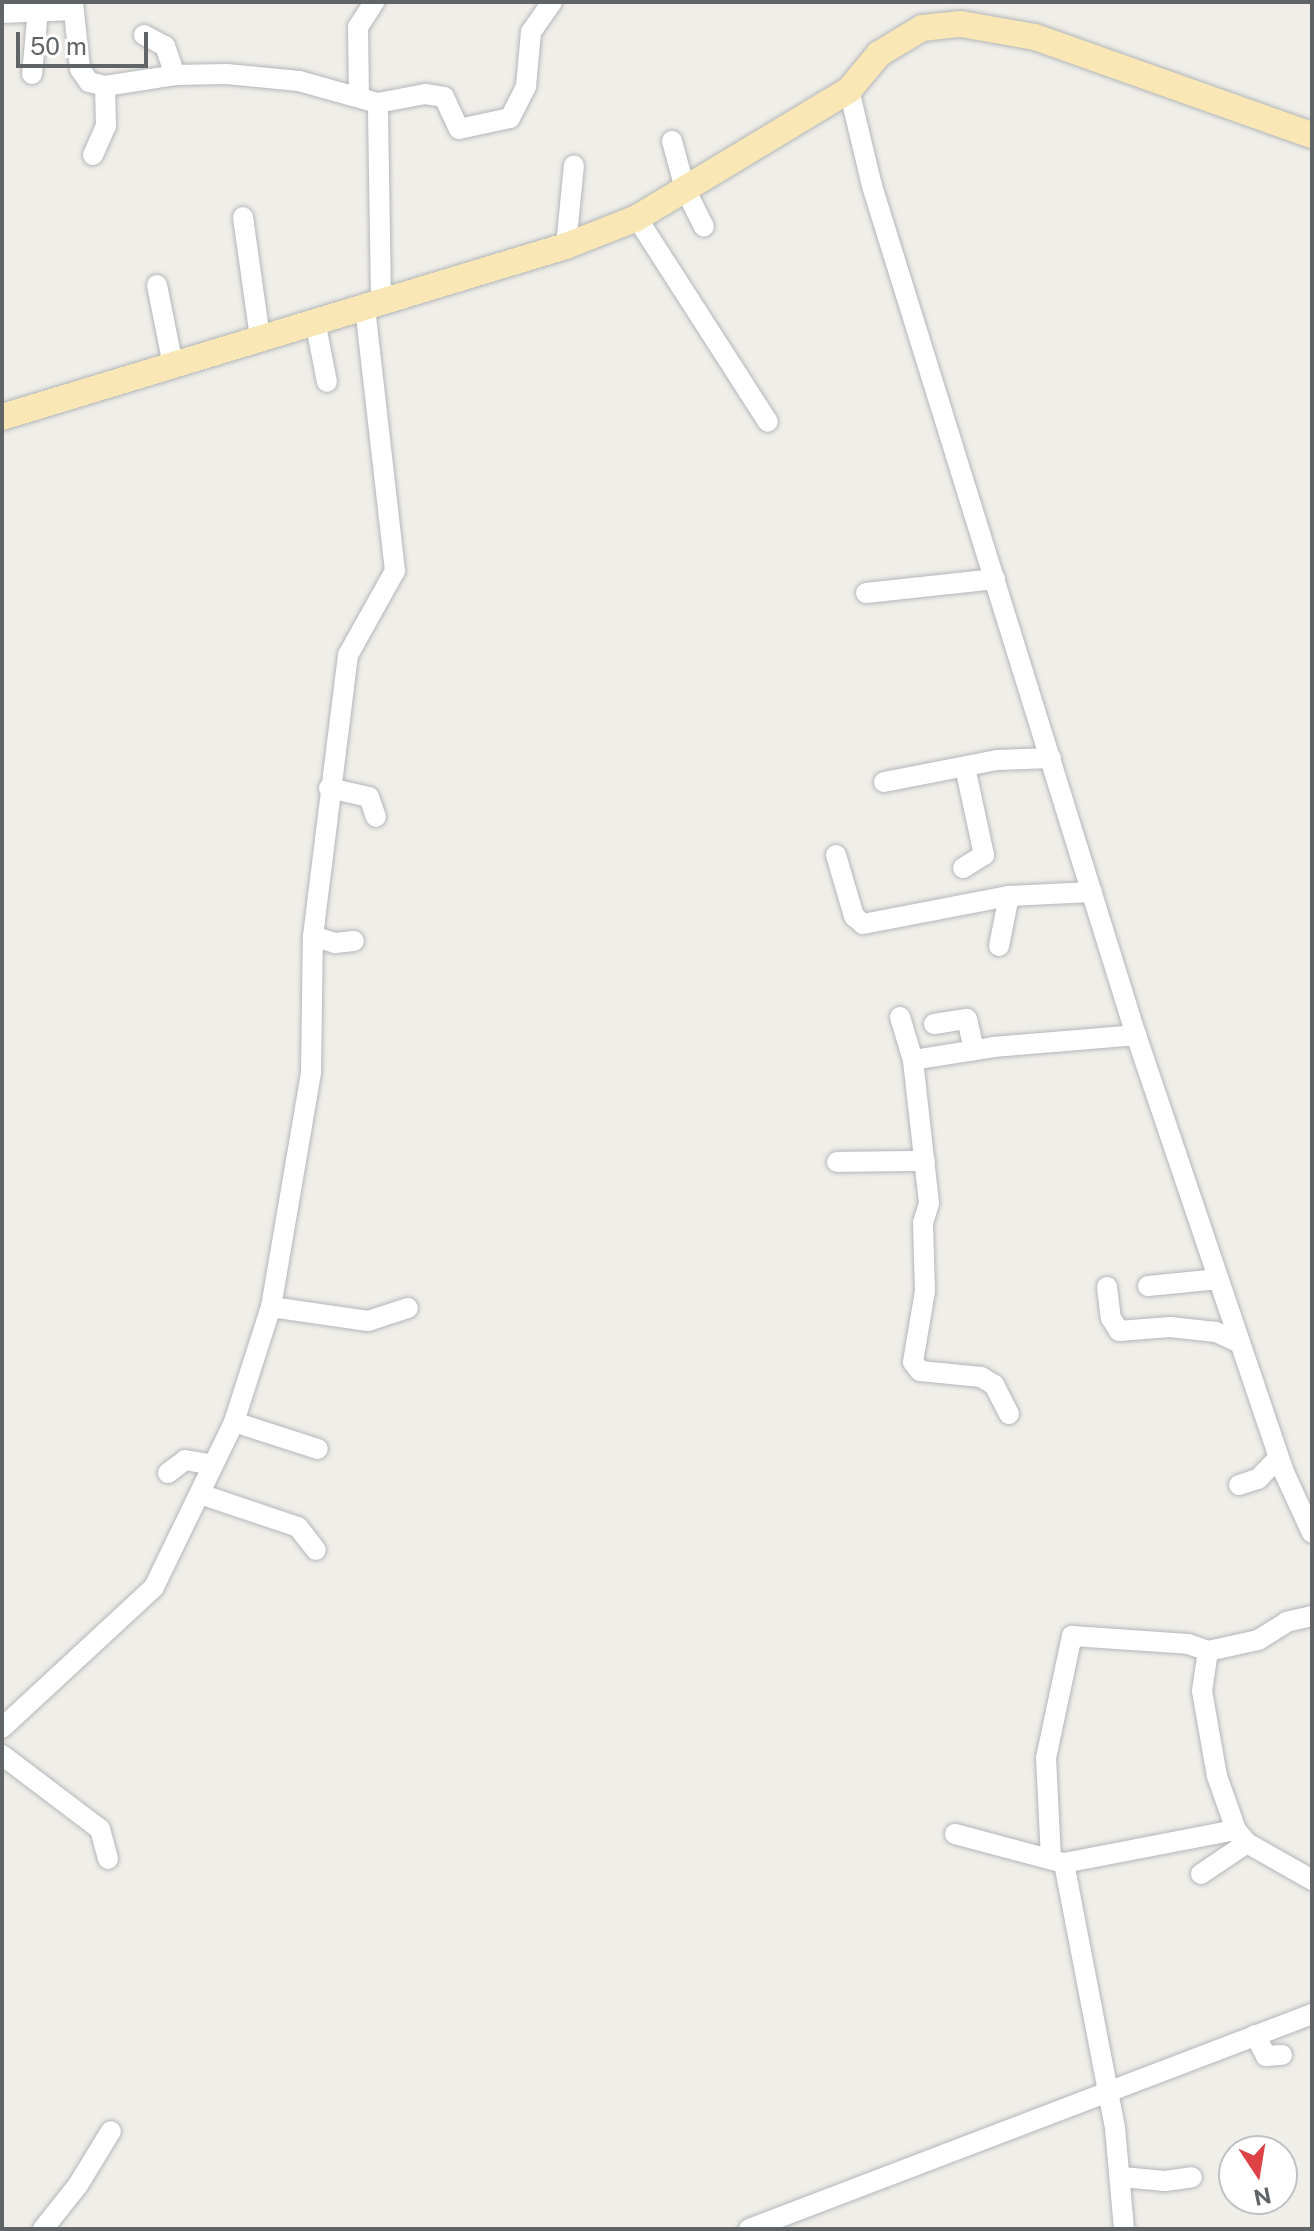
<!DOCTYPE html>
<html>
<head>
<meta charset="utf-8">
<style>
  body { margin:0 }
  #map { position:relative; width:1314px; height:2231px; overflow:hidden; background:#f0eee9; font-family:"Public Sans",sans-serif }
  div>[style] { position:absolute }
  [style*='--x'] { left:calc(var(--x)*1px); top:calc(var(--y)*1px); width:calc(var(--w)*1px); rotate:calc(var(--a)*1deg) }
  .roads { filter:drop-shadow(0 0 2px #b3b6b9) drop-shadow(0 0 2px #b3b6b9) }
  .minor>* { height:20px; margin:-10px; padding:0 10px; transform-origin:10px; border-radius:10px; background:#fff }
  .major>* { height:26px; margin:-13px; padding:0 13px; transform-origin:13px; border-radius:13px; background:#f9e7b5 }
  span { translate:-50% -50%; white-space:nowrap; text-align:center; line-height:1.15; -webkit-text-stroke:8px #fff; paint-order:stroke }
  .frame { position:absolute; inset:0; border:4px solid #606467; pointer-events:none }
  .north { position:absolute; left:1218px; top:2135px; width:80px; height:80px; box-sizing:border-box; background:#fff; border:2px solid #bfc1c2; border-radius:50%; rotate:168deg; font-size:22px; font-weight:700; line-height:32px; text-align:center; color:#606467 }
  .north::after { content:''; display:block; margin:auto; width:28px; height:36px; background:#dd4246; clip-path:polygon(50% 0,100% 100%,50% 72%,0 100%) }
  .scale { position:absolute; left:16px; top:32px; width:132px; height:36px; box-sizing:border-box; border:4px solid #606467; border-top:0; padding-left:10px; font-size:24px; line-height:28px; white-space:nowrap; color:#606467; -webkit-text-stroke:6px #fff; paint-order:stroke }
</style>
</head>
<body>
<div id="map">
  <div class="roads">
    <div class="minor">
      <i style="--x:73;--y:2;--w:67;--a:84"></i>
      <i style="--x:80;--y:69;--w:16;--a:55"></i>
      <i style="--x:89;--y:82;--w:16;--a:14"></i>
      <i style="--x:105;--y:86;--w:71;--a:-8.9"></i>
      <i style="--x:175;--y:75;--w:52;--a:-1.1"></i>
      <i style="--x:227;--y:74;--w:72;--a:5.6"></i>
      <i style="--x:299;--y:81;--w:82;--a:15.6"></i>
      <i style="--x:2;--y:13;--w:71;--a:-2.4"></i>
      <i style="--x:144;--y:35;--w:24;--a:28"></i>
      <i style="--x:165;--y:46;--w:31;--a:71"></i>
      <i style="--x:32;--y:74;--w:63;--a:-84.6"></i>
      <i style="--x:849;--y:90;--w:99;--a:76.5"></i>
      <i style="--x:872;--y:186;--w:889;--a:72.73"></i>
      <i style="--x:1136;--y:1035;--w:459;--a:71.3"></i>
      <i style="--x:1283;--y:1470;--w:69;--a:65.3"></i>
      <i style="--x:359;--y:97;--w:70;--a:-90.8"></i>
      <i style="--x:358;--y:27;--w:30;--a:-57"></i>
      <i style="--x:672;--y:141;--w:50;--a:74.8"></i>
      <i style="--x:685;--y:189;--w:42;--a:63.4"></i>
      <i style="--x:93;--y:155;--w:32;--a:-66"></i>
      <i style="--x:106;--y:126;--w:40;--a:-91.4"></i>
      <i style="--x:243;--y:217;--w:122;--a:82"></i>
      <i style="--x:637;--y:218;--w:242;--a:57.3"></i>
      <i style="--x:566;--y:246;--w:81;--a:-84.4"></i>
      <i style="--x:157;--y:285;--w:82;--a:78.7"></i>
      <i style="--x:381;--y:301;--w:198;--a:-90.9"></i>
      <i style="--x:378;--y:103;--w:48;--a:-10.8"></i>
      <i style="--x:425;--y:94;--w:19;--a:9"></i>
      <i style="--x:444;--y:97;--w:35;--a:65"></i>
      <i style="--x:459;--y:129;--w:52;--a:-12.2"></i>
      <i style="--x:510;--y:118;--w:36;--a:-63"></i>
      <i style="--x:526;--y:86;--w:54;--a:-84.7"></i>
      <i style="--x:531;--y:32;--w:37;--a:-55"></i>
      <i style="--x:315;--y:321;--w:62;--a:78.9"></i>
      <i style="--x:866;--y:593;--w:130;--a:-6.2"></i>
      <i style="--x:884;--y:782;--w:115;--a:-11"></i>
      <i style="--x:997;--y:760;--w:54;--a:-2.1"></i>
      <i style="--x:329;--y:788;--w:41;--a:12.7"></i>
      <i style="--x:369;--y:797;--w:21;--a:71"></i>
      <i style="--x:836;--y:855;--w:64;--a:73.6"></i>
      <i style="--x:854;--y:916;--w:12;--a:42"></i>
      <i style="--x:863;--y:924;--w:149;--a:-10.9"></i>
      <i style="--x:1009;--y:896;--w:83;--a:-2.8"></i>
      <i style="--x:963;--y:868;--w:25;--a:-32"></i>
      <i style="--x:984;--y:855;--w:90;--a:-102.2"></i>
      <i style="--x:313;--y:936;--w:23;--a:18"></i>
      <i style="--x:335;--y:943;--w:19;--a:-6"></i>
      <i style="--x:999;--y:946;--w:51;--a:-78.7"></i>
      <i style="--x:900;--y:1017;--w:45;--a:73.2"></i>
      <i style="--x:934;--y:1024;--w:33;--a:-9"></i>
      <i style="--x:967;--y:1019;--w:32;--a:77"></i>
      <i style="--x:837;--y:1162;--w:88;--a:-0.7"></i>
      <i style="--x:1148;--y:1286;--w:71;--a:-5.6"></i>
      <i style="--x:1107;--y:1287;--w:31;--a:83"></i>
      <i style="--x:1111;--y:1318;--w:15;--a:58"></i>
      <i style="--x:1119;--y:1331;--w:51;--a:-4.5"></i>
      <i style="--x:1170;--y:1327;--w:46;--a:6.2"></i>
      <i style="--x:1216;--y:1332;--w:26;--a:25"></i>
      <i style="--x:271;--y:1307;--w:98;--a:8.2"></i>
      <i style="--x:368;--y:1321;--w:42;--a:-18"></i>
      <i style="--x:1009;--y:1414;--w:33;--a:-117"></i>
      <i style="--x:994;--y:1385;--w:15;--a:-148"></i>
      <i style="--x:981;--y:1377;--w:61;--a:-174.4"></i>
      <i style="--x:920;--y:1371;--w:11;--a:-128"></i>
      <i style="--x:913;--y:1362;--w:72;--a:-80.4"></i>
      <i style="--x:925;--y:1291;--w:68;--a:-91.7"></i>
      <i style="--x:923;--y:1223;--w:21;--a:-73"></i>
      <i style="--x:929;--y:1203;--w:144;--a:-96.4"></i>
      <i style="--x:913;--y:1060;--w:82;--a:-9.1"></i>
      <i style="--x:994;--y:1047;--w:143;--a:-4.8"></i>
      <i style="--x:234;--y:1422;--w:88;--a:17.8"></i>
      <i style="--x:168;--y:1473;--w:21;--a:-37"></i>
      <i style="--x:185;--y:1460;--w:27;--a:10"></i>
      <i style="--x:1239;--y:1485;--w:20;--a:-18"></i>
      <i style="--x:1258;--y:1479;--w:29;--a:-46"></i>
      <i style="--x:200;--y:1494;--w:103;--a:18.6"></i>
      <i style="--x:298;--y:1527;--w:29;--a:52"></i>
      <i style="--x:1312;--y:1616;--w:26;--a:167"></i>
      <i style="--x:1287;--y:1622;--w:34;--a:148"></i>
      <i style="--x:1258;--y:1640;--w:51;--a:167.6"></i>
      <i style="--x:1208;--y:1651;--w:40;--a:98.5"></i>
      <i style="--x:1202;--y:1691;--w:86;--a:80"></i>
      <i style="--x:1217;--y:1776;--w:57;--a:70.6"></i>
      <i style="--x:1236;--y:1830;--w:17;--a:50"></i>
      <i style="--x:1247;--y:1843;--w:75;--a:29.6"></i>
      <i style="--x:2;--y:1728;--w:207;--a:-42.8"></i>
      <i style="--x:154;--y:1587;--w:183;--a:-64.1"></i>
      <i style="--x:234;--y:1422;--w:121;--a:-72.2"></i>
      <i style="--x:271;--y:1307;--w:238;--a:-80.3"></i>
      <i style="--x:311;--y:1072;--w:136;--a:-89.2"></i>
      <i style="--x:313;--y:936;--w:283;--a:-82.9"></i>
      <i style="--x:348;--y:655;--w:96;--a:-60.8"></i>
      <i style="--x:395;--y:571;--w:267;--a:-96.5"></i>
      <i style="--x:2;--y:1755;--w:123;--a:37.1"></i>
      <i style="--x:100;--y:1829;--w:31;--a:75"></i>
      <i style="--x:955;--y:1834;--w:113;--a:14.9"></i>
      <i style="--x:1064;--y:1863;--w:175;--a:-10.9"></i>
      <i style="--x:1051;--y:1859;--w:101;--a:-92.8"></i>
      <i style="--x:1046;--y:1758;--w:125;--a:-78"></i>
      <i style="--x:1072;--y:1636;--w:116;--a:3.9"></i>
      <i style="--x:1188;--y:1644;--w:21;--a:19"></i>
      <i style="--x:1064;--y:1863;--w:270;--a:79.1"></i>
      <i style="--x:1115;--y:2128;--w:101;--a:84.9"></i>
      <i style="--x:1201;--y:1874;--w:55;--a:-34"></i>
      <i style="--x:1255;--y:2035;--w:24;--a:62"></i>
      <i style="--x:1266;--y:2056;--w:16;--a:-4"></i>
      <i style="--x:1122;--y:2177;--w:43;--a:5.3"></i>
      <i style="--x:1165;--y:2181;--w:27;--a:-8"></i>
      <i style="--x:43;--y:2229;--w:56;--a:-51.5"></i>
      <i style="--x:78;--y:2185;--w:63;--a:-58.6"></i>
      <i style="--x:749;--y:2229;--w:603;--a:-20.9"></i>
    </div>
    <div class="major">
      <i style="--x:2;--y:417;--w:589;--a:-16.87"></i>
      <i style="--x:566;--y:246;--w:76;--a:-21.5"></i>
      <i style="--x:637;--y:218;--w:248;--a:-31.1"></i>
      <i style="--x:849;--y:90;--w:47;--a:-50.2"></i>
      <i style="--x:879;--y:54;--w:50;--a:-31.2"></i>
      <i style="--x:922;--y:28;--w:39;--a:-6"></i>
      <i style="--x:961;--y:24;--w:75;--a:10"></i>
      <i style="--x:1035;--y:37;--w:294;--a:19.5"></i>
    </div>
  </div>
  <div class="frame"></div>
  <div class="north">N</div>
  <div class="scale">50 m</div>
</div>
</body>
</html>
